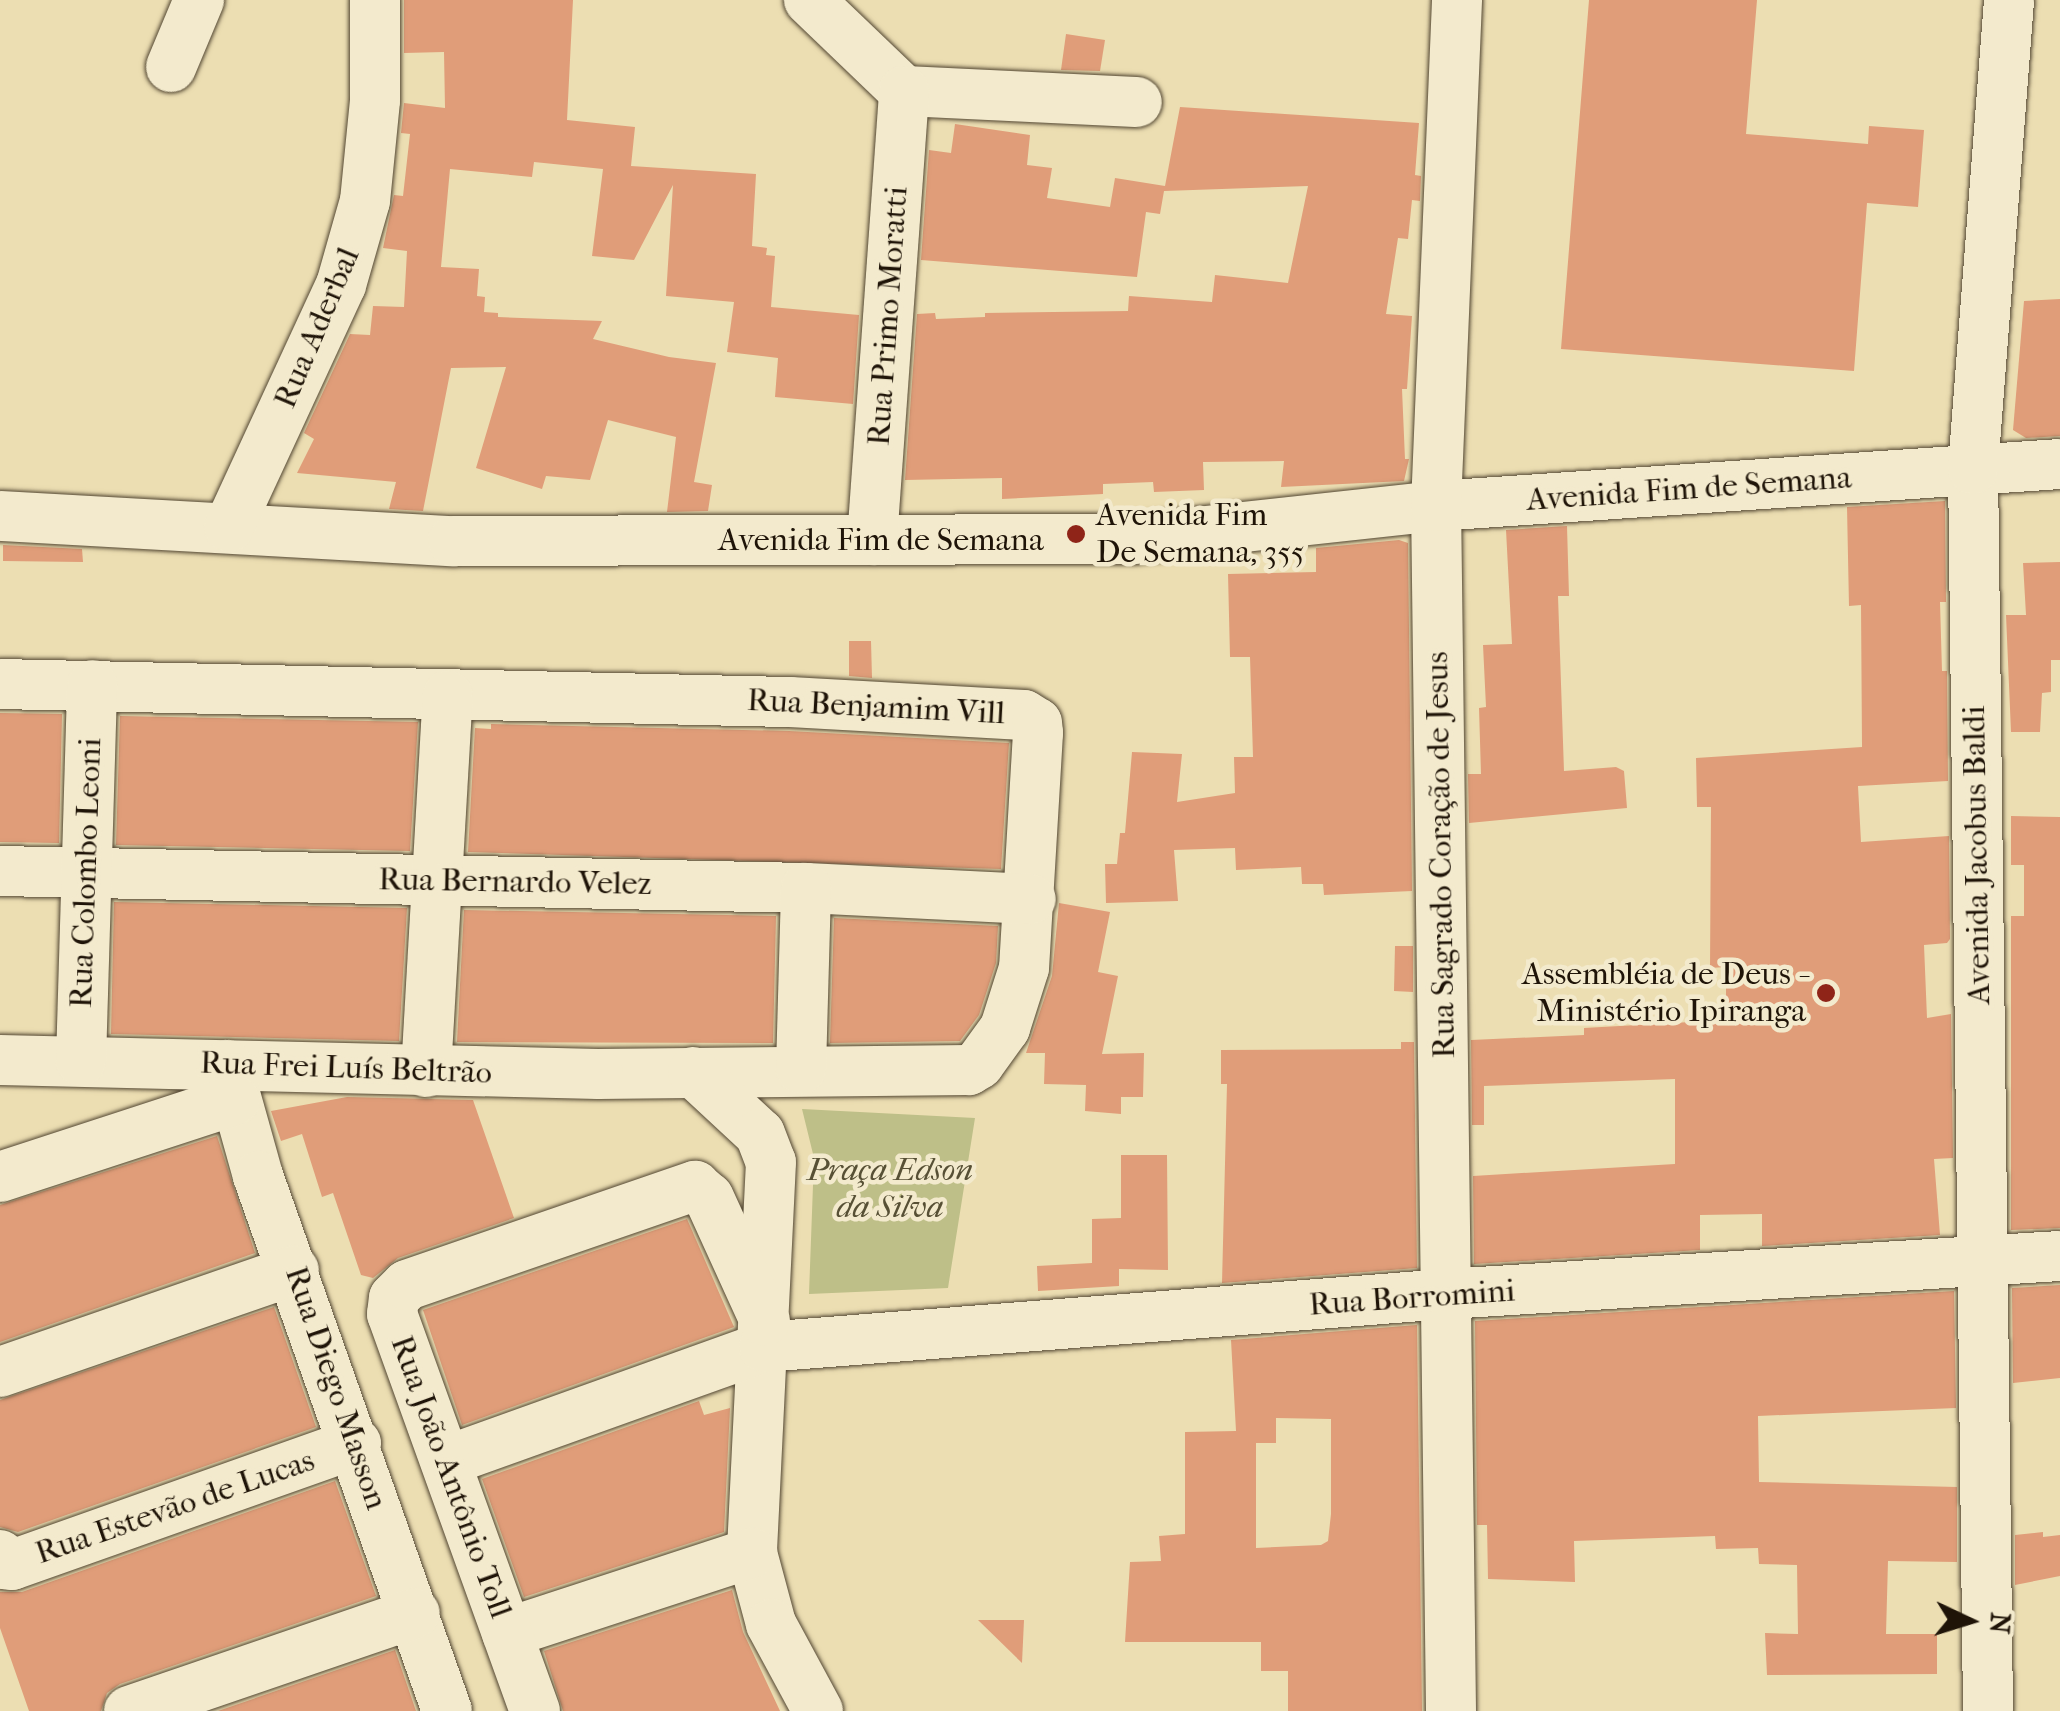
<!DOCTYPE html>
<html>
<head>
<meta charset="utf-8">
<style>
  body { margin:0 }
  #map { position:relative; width:2060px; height:1711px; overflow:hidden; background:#ecdeb2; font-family:"IM FELL French Canon",serif }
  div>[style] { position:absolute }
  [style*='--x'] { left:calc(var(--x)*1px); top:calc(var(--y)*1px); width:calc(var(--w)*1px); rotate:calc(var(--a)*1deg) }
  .green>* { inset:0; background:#bebf88 }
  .building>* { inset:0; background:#e09d79 }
  .roads { filter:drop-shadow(0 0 2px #524632) drop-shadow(0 0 2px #524632) }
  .minor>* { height:50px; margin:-25px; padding:0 25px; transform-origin:25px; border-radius:25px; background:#f3eacd }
  .dots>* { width:28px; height:28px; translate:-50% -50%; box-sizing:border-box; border:5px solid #f3eacd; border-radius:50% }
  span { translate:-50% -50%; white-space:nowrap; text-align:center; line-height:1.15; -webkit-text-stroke:9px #f3eacd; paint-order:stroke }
  .street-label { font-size:32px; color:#1f1408 }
  .poi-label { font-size:32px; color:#1f1408 }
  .left { translate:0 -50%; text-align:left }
  .right { translate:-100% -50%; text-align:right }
  .park-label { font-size:32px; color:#575035; font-style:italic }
  .north { position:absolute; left:1920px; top:1571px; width:100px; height:100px; -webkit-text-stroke:8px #f3eacd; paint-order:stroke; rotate:94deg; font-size:28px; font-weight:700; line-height:40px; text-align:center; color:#1f1408 }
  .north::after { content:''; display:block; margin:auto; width:35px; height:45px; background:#1f1408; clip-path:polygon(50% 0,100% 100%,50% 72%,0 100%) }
</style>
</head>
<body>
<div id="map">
  <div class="green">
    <i style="clip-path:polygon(802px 1109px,975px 1118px,948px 1288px,809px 1294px,814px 1158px)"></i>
  </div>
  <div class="building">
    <i style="clip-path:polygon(404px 0,573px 0,567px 120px,635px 127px,631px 166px,756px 174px,752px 246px,767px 248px,766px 255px,775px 256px,771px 307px,859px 315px,853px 404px,775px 397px,778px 358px,727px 352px,734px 302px,666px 296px,673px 185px,634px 260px,592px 256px,603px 169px,534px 162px,532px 177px,450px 169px,441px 267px,479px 269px,477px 296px,485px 297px,484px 312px,498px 313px,498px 317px,602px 321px,593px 339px,669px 357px,716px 363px,694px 482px,712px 485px,708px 511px,667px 512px,676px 437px,608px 420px,590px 480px,546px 476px,542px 489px,476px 468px,506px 367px,451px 368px,423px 511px,389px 509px,396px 482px,297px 473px,314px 439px,304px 433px,350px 334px,370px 335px,373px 306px,404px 307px,407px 251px,383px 248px,394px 195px,403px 196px,410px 134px,401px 133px,404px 103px,445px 108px,444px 52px,404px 53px)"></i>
    <i style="clip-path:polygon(1589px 0,1757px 0,1746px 134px,1868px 144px,1869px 126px,1924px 130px,1918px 207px,1867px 203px,1854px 371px,1561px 349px)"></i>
    <i style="clip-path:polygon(1066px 34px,1105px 40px,1100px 71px,1061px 70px)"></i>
    <i style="clip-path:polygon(1180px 107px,1419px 123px,1415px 175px,1421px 176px,1420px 201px,1412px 200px,1408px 239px,1398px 238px,1386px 314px,1412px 316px,1407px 389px,1402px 389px,1405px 459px,1409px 459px,1404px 481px,1281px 487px,1284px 461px,1203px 462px,1204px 490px,1154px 492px,1153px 482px,1103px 484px,1103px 494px,1002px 499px,1002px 478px,905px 480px,917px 314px,935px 313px,936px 319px,985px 317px,985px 313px,1128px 311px,1129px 296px,1212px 302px,1215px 275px,1288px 283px,1308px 186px,1164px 191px,1160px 214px,1146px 212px,1137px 277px,921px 260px,929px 150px,951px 153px,955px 124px,1030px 135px,1027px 165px,1052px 168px,1047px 198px,1110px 207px,1115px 178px,1165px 186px)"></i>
    <i style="clip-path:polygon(2060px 299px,2060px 436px,2026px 438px,2013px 430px,2024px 301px)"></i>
    <i style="clip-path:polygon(1945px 501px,1946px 602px,1940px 602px,1942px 671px,1947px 671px,1948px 781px,1858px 786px,1861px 842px,1949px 836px,1950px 939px,1947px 943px,1924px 945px,1927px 1018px,1951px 1014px,1953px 1158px,1934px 1159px,1940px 1235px,1762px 1246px,1762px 1214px,1700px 1215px,1700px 1250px,1474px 1264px,1473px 1176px,1675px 1164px,1675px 1079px,1484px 1086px,1484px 1125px,1472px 1125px,1471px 1040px,1584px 1035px,1584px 1028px,1726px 1020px,1726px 967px,1710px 968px,1711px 807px,1697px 807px,1696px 758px,1862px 747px,1861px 605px,1849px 606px,1847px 507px)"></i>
    <i style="clip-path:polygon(1567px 526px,1569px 596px,1558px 596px,1564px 771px,1616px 767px,1624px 771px,1627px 808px,1469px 823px,1468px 774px,1481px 774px,1479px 708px,1486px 707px,1483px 645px,1512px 644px,1506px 530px)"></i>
    <i style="clip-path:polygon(1399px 540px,1408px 543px,1412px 891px,1324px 895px,1323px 884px,1302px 884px,1301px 867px,1236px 870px,1235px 848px,1174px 850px,1178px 901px,1106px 903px,1105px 864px,1117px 864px,1120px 833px,1125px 833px,1132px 752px,1182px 754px,1177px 802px,1235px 793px,1234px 757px,1253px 757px,1250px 657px,1230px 657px,1228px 574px,1316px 572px,1316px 548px)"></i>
    <i style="clip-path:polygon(3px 545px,82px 549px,83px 562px,3px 561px)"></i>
    <i style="clip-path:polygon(2060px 562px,2060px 660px,2051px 660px,2051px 692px,2042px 693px,2040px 732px,2011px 732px,2006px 615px,2026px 615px,2023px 563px)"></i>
    <i style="clip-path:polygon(849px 641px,871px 641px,872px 678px,849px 676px)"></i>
    <i style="clip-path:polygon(0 713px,62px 714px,59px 843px,0 842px)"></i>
    <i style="clip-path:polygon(120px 716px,418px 722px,410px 851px,116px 845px)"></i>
    <i style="clip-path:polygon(491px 724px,789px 731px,1009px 743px,1001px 869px,468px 852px,475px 728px,491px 729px)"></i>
    <i style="clip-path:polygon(2011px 816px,2060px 817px,2060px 1228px,2011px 1230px,2011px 916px,2024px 916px,2024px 865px,2011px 865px)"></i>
    <i style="clip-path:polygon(114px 902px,407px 908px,399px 1041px,111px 1034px)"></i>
    <i style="clip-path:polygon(1059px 903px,1110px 912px,1098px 972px,1118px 976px,1102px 1054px,1144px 1053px,1143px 1097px,1121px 1097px,1121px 1114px,1085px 1111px,1086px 1085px,1044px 1084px,1045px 1053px,1026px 1053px,1052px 976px)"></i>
    <i style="clip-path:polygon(464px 910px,776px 916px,773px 1043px,457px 1042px)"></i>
    <i style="clip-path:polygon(834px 918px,998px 926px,996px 963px,979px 1015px,960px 1041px,830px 1043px)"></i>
    <i style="clip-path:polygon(1395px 946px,1413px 946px,1413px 992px,1394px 991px)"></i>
    <i style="clip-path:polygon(1401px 1042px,1414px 1042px,1417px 1268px,1222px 1283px,1227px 1084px,1221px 1084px,1221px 1050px,1401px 1049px)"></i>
    <i style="clip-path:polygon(347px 1097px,473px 1100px,514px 1218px,398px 1258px,373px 1278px,361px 1275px,333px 1193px,322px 1197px,302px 1134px,281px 1141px,271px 1111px)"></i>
    <i style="clip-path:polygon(217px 1136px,255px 1253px,0 1342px,0 1205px)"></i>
    <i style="clip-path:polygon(1121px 1155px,1167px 1155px,1168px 1270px,1119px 1269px,1119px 1286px,1038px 1291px,1037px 1266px,1092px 1263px,1092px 1219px,1121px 1218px)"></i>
    <i style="clip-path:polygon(687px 1219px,734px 1327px,462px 1425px,423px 1310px)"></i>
    <i style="clip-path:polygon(2060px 1285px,2060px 1378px,2013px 1383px,2012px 1288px)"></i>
    <i style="clip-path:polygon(1954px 1291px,1956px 1408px,1758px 1416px,1759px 1482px,1957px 1487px,1957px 1562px,1888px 1561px,1886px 1634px,1937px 1634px,1937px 1674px,1767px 1675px,1765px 1633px,1798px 1634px,1797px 1565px,1759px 1564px,1758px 1548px,1716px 1549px,1715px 1536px,1574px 1541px,1575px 1582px,1488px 1579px,1487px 1525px,1477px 1525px,1475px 1321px)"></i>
    <i style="clip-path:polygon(274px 1307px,316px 1427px,18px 1532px,0 1527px,0 1400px)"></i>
    <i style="clip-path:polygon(evenodd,1417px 1325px,1422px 1711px,1288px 1711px,1288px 1671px,1261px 1671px,1261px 1642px,1125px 1642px,1130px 1562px,1161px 1561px,1159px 1536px,1185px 1534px,1185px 1432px,1236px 1431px,1231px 1340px,1417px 1325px,1276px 1418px,1331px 1419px,1331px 1514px,1328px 1541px,1321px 1545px,1256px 1548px,1256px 1443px,1276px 1443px,1276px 1418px)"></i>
    <i style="clip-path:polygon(699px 1401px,704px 1415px,730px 1408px,724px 1532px,524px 1597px,482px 1479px)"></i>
    <i style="clip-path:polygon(335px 1481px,376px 1596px,120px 1684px,107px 1693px,101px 1711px,29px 1711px,0 1628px,0 1592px,22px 1592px)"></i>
    <i style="clip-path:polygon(2043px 1532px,2043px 1537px,2060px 1535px,2060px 1576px,2015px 1585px,2015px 1535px)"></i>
    <i style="clip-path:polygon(732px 1590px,743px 1632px,780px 1711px,563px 1711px,544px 1651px)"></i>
    <i style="clip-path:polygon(978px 1620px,1024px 1620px,1022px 1663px)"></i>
    <i style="clip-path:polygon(395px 1650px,416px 1711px,218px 1711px)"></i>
  </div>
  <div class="roads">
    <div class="minor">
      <i style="--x:809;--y:0;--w:132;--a:43.8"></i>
      <i style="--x:171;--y:67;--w:73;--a:-67.3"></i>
      <i style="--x:904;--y:91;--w:233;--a:2.7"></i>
      <i style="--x:0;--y:516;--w:454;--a:3.2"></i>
      <i style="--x:453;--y:541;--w:681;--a:-0.17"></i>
      <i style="--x:1134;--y:539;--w:304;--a:-6.2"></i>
      <i style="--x:1436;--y:506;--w:625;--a:-3.85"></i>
      <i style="--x:229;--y:527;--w:267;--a:-65.2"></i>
      <i style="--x:341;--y:285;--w:87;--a:-74.1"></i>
      <i style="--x:365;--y:201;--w:101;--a:-84.3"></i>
      <i style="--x:375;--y:100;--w:100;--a:-90"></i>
      <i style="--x:872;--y:540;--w:450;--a:-85.9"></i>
      <i style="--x:0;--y:684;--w:790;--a:1.31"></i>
      <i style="--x:790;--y:702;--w:234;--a:3.2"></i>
      <i style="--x:1024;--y:715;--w:15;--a:32"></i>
      <i style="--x:1037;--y:723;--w:10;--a:84"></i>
      <i style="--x:1038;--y:733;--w:235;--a:93.4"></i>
      <i style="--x:1024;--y:968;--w:63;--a:107.6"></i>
      <i style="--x:1005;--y:1028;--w:44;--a:125.8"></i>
      <i style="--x:979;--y:1064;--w:12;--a:149"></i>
      <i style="--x:969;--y:1070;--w:371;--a:179.4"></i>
      <i style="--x:598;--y:1074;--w:598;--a:-178.66"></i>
      <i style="--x:0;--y:871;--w:806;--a:1.21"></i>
      <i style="--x:806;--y:888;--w:225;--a:2.8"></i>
      <i style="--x:81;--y:1061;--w:376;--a:-88.3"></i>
      <i style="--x:227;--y:1065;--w:115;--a:74.4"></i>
      <i style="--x:258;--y:1176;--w:567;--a:70.54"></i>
      <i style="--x:801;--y:1069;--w:181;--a:-88.4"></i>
      <i style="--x:426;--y:1072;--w:377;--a:-86.7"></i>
      <i style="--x:693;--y:1072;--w:91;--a:42.8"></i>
      <i style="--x:760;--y:1134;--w:30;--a:69"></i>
      <i style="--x:771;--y:1162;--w:391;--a:92.8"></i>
      <i style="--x:752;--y:1553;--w:73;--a:75"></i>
      <i style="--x:771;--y:1624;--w:99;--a:61.6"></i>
      <i style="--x:0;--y:1177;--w:247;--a:-18.1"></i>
      <i style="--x:0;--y:1372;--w:311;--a:-19.1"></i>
      <i style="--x:446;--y:1461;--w:338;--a:-19.7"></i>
      <i style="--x:764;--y:1347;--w:685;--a:-4.44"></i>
      <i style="--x:1447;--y:1294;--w:614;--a:-3.55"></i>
      <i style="--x:0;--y:1555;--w:10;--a:66"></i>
      <i style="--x:4;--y:1564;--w:8;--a:7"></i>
      <i style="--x:12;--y:1565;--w:365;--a:-19.5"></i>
      <i style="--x:507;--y:1633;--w:258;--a:-18.1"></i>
      <i style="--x:129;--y:1711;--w:302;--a:-18.9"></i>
      <i style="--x:535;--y:1711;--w:422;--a:-109.8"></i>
      <i style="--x:392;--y:1314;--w:16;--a:-83"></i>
      <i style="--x:394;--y:1298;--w:18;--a:-45"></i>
      <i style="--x:407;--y:1285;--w:305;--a:-19"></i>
      <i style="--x:695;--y:1186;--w:18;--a:41"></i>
      <i style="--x:709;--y:1198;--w:135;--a:65.5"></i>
      <i style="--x:1451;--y:1711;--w:1205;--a:-90.71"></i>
      <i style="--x:1436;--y:506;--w:506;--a:-87.62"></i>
      <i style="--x:1988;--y:1711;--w:1242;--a:-90.69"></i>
      <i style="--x:1973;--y:469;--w:470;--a:-85.6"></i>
    </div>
  </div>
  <div class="dots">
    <i style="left:1076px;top:534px;background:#8f2418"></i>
    <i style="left:1826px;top:993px;background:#8f2418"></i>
  </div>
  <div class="street-label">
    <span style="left:888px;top:316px;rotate:-86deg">Rua Primo Moratti</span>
    <span style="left:317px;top:328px;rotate:-67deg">Rua Aderbal</span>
    <span style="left:1689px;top:489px;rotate:-4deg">Avenida Fim de Semana</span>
    <span style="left:881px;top:540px">Avenida Fim de Semana</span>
    <span style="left:876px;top:707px;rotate:3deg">Rua Benjamim Vill</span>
    <span style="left:1441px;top:855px;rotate:-91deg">Rua Sagrado Coração de Jesus</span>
    <span style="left:1977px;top:855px;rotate:-91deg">Avenida Jacobus Baldi</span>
    <span style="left:86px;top:873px;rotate:-88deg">Rua Colombo Leoni</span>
    <span style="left:515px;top:882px;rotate:1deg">Rua Bernardo Velez</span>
    <span style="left:346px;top:1068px;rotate:2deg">Rua Frei Luís Beltrão</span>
    <span style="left:1412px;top:1298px;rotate:-4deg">Rua Borromini</span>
    <span style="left:336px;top:1388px;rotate:71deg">Rua Diego Masson</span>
    <span style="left:451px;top:1477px;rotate:70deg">Rua João Antônio Toll</span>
    <span style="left:175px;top:1507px;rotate:-19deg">Rua Estevão de Lucas</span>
  </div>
  <div class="poi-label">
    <span class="left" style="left:1096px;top:534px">Avenida Fim<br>De Semana, 355</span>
    <span class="right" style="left:1806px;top:993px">Assembléia de Deus -<br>Ministério Ipiranga</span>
  </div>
  <div class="park-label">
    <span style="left:890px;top:1189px">Praça Edson<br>da Silva</span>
  </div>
  <div class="north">N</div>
</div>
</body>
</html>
